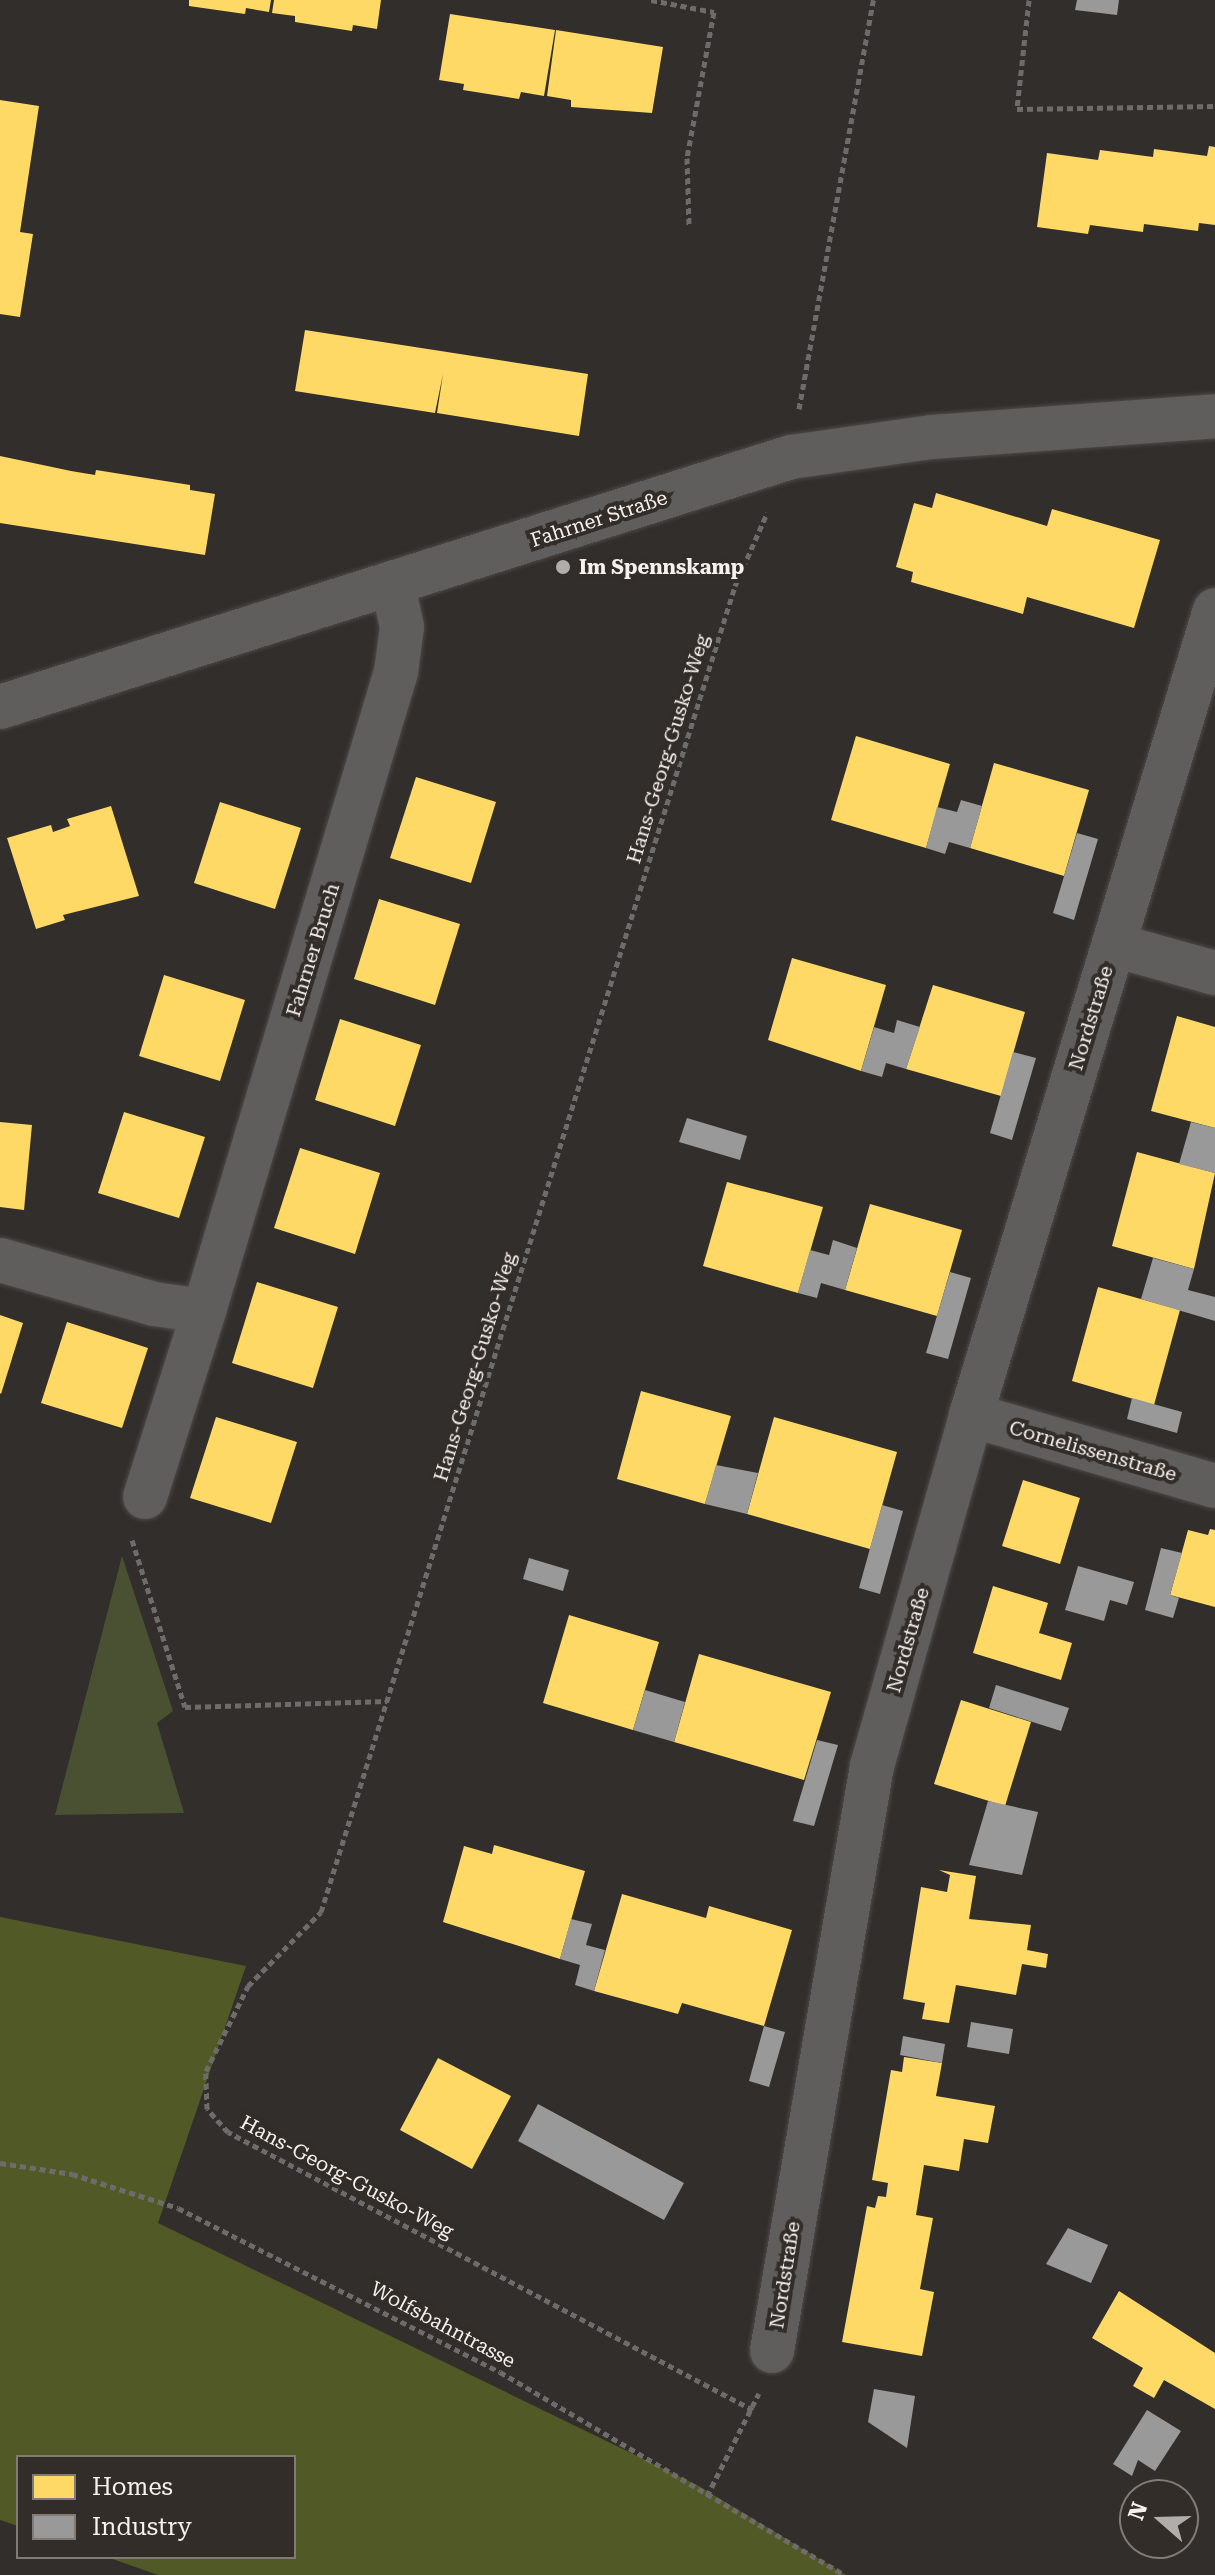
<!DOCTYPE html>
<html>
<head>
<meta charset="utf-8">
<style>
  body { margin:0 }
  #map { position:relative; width:1215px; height:2575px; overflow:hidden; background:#312e2b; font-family:"Roboto Serif",serif }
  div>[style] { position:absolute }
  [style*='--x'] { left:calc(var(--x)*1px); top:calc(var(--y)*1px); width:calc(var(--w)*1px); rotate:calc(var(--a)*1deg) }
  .green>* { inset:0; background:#4a5132 }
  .forest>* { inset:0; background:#515a26 }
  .homes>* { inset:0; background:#ffd966 }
  .industry>* { inset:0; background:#999 }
  .path>* { height:5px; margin-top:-2.5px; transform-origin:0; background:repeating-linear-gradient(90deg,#6e6c6b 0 6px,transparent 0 10px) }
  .roads { filter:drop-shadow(0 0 2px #4c4947) drop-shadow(0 0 2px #4c4947) }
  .minor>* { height:44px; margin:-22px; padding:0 22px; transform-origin:22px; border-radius:22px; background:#5f5e5d }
  .dots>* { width:22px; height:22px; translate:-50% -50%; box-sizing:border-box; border:4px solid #332d29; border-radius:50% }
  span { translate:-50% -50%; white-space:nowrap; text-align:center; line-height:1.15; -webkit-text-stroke:8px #332d29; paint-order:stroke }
  .street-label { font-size:20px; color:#f6f1ef }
  .poi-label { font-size:20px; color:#f6f1ef; font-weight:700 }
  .left { translate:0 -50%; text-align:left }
  .legend { position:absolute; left:16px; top:2455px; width:280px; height:104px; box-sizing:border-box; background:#332d29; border:2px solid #817b78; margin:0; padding:10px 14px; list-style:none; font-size:24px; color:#f6f1ef }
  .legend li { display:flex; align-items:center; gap:16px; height:40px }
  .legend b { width:40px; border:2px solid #817b78 }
  .north { position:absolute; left:1119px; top:2479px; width:80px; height:80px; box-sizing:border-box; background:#332d29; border:2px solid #817b78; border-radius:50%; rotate:290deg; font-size:22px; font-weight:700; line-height:32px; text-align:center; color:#f6f1ef }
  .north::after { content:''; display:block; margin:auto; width:28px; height:36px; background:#b1adaa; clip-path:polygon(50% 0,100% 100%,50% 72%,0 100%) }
</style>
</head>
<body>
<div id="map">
  <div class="green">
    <i style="clip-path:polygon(122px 1556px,173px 1711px,157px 1723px,184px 1813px,55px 1815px)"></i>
  </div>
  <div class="forest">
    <i style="clip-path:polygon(0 1917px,246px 1966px,158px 2223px,697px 2485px,846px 2575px,158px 2575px,107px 2557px,294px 2557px,294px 2457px,18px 2457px,18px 2526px,0 2520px)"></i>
  </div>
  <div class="homes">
    <i style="clip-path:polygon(189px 0,271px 0,269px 12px,246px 8px,245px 14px,189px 6px)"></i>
    <i style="clip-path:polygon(274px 0,381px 0,377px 29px,353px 25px,352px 31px,295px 22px,295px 16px,272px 13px)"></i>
    <i style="clip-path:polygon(450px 14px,555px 30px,544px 96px,521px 92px,519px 99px,463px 90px,464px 84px,439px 80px)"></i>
    <i style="clip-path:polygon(556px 30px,663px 47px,652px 113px,571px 107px,571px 100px,547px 96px)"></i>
    <i style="clip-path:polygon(0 100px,39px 106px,20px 232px,33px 234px,20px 317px,0 314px)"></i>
    <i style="clip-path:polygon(1209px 146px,1215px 147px,1215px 225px,1199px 223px,1198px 231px,1144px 224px,1143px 232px,1090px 225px,1088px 234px,1037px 227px,1047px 153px,1098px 160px,1100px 150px,1153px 157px,1154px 149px,1207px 156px)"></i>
    <i style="clip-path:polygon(305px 330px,588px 374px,579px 436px,437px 413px,443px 374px,435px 413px,295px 391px)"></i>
    <i style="clip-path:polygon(0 456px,71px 471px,95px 475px,96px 470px,190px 485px,190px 490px,215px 494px,205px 555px,0 523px)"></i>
    <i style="clip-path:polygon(936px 493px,1047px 526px,1052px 509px,1160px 540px,1134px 628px,1027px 597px,1023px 614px,911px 582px,913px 572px,896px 567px,914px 503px,932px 508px)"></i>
    <i style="clip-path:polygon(856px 736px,950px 764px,926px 848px,831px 820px)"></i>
    <i style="clip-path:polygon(994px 763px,1089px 790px,1064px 876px,970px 848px)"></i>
    <i style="clip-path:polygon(416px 777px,496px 802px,471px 883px,390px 858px)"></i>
    <i style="clip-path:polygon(220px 802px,301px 828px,275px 909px,194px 883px)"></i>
    <i style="clip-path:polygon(111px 806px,139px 896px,63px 915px,65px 920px,36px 929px,7px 838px,51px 825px,53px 832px,70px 826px,67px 819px)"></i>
    <i style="clip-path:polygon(379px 899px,460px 924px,435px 1005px,354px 979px)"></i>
    <i style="clip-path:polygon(792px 958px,886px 985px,861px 1071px,768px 1040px)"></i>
    <i style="clip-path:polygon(164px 975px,245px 1000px,220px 1081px,139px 1056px)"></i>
    <i style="clip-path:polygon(933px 985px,1025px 1012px,1001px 1096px,906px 1069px)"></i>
    <i style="clip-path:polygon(1177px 1016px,1215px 1027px,1215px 1128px,1151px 1111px)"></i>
    <i style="clip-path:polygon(340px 1019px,421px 1045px,395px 1126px,315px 1100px)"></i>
    <i style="clip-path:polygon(124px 1112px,205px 1137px,179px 1218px,98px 1193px)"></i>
    <i style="clip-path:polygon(0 1122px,32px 1125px,24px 1210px,0 1207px)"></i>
    <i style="clip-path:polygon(300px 1148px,380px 1173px,355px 1254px,274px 1228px)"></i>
    <i style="clip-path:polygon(1137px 1152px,1215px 1173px,1194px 1269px,1112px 1246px)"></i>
    <i style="clip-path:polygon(727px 1182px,823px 1207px,798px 1293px,703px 1266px)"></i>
    <i style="clip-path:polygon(870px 1204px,962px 1230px,937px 1316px,845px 1290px)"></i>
    <i style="clip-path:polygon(257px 1282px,338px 1307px,313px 1388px,232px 1363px)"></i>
    <i style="clip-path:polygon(1098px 1287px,1180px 1310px,1154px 1405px,1072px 1381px)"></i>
    <i style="clip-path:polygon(0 1315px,23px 1323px,1px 1394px,0 1393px)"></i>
    <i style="clip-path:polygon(67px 1322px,148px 1348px,122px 1428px,41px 1403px)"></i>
    <i style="clip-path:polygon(641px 1391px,731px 1416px,705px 1504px,617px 1479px)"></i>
    <i style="clip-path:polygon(216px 1417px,297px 1442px,271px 1523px,190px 1498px)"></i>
    <i style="clip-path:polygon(774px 1417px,897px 1452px,870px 1549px,747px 1514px)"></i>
    <i style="clip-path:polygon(1023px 1480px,1080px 1498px,1060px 1564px,1002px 1546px)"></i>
    <i style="clip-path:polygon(1210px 1529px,1215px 1530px,1215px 1607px,1170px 1595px,1188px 1530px,1208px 1535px)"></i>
    <i style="clip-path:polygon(993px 1586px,1048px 1603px,1039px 1633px,1072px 1643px,1061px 1680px,973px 1653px)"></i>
    <i style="clip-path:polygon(569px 1615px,659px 1642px,633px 1730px,543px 1703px)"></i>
    <i style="clip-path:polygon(699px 1654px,831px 1692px,804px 1780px,674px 1742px)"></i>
    <i style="clip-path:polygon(961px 1700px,1031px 1722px,1005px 1806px,934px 1784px)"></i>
    <i style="clip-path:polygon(494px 1845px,585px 1871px,560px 1959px,443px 1922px,464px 1846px,492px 1854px)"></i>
    <i style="clip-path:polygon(939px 1870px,976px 1876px,969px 1919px,1031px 1925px,1027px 1950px,1048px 1954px,1046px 1968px,1022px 1964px,1016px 1995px,956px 1985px,949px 2023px,922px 2019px,925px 2003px,903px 1999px,921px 1887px,947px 1892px,950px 1875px)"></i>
    <i style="clip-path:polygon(622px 1894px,706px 1918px,709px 1906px,792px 1930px,764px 2026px,682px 2003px,678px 2014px,594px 1991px)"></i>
    <i style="clip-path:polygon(904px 2057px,942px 2063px,936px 2096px,995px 2106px,988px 2143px,964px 2139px,959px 2171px,924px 2165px,916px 2215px,933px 2218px,920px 2289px,934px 2292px,922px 2356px,842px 2342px,867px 2206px,875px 2208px,878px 2196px,886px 2197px,888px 2183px,872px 2180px,891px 2070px,902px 2072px)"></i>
    <i style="clip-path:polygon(438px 2058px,511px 2096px,472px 2169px,400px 2130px)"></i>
    <i style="clip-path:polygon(1119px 2291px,1215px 2353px,1215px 2409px,1164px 2380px,1154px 2398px,1133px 2386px,1143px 2368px,1092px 2338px)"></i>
  </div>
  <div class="industry">
    <i style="clip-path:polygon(1077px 0,1119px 0,1117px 15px,1075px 10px)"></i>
    <i style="clip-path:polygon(961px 800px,982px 806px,970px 848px,949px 842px,945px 854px,926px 848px,937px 807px,957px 812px)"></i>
    <i style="clip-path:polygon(1077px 833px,1098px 839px,1074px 920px,1053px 913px)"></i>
    <i style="clip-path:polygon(897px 1020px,920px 1027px,906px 1069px,886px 1063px,882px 1077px,861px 1071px,874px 1027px,894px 1033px)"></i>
    <i style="clip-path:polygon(1013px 1052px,1036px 1058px,1012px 1140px,990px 1133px)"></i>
    <i style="clip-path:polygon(687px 1118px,747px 1136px,740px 1160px,679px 1142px)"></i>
    <i style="clip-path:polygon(1191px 1122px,1215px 1128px,1215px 1173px,1179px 1164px)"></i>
    <i style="clip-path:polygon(833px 1240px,857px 1248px,845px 1290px,821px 1283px,817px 1298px,798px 1293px,810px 1250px,829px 1255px)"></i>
    <i style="clip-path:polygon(1153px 1258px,1194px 1269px,1188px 1290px,1215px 1297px,1215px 1321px,1141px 1299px)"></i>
    <i style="clip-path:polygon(950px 1272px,971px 1278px,948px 1359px,926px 1353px)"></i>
    <i style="clip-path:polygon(1132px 1398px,1182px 1412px,1177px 1433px,1127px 1419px)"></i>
    <i style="clip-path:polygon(716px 1465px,758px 1473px,747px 1514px,705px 1504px)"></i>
    <i style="clip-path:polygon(882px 1505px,903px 1511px,880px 1594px,859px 1588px)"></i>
    <i style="clip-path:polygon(1161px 1548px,1182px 1553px,1170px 1595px,1179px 1598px,1173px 1618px,1145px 1610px)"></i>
    <i style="clip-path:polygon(529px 1558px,569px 1570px,563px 1591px,523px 1579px)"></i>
    <i style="clip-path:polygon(1078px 1566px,1134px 1582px,1127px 1605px,1110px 1600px,1104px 1621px,1065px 1610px)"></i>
    <i style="clip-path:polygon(996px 1685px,1069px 1708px,1061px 1731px,989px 1708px)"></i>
    <i style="clip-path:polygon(645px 1690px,685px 1702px,674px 1742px,633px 1730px)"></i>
    <i style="clip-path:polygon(817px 1740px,838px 1745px,814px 1826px,793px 1821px)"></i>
    <i style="clip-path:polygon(988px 1801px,1038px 1812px,1022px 1875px,969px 1865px)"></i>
    <i style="clip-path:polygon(571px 1919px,592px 1924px,586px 1945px,605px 1950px,594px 1991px,575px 1985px,580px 1965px,560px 1959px)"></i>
    <i style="clip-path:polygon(971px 2022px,1013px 2029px,1009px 2054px,967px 2047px)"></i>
    <i style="clip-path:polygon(764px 2026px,785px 2032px,769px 2087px,749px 2081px)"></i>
    <i style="clip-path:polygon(903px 2036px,945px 2044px,942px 2063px,900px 2055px)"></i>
    <i style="clip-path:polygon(538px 2104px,684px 2183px,664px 2220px,518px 2141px)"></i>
    <i style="clip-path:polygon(1068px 2228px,1108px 2245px,1091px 2283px,1046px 2264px)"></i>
    <i style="clip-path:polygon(874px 2389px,915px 2396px,907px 2448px,868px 2422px)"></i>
    <i style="clip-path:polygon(1147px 2410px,1181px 2431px,1155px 2471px,1138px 2460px,1132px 2476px,1113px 2464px)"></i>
  </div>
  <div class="path">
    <i style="--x:651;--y:0;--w:64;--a:10.8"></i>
    <i style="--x:714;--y:12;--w:148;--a:100.5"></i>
    <i style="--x:687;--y:158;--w:68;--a:88.3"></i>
    <i style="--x:1029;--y:0;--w:110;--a:96.3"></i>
    <i style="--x:1017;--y:109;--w:198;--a:-0.9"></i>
    <i style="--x:799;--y:409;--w:416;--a:-79.7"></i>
    <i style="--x:132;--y:1540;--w:175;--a:72.4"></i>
    <i style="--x:185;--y:1707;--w:202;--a:-1.7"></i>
    <i style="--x:0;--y:2163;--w:73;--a:8.7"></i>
    <i style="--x:72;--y:2174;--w:111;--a:17.8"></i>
    <i style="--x:178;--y:2208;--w:361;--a:27"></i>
    <i style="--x:500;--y:2372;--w:400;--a:30.5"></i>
    <i style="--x:753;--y:2410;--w:594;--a:-152.1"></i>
    <i style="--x:228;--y:2132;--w:31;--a:-132"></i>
    <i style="--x:207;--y:2109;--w:38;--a:-92"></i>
    <i style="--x:206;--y:2071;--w:95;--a:-63.7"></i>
    <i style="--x:248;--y:1986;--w:104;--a:-45.4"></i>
    <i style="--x:321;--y:1912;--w:1389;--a:-72.66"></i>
    <i style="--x:735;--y:586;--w:80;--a:-66.3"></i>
    <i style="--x:707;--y:2496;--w:115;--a:-63.2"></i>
  </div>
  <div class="roads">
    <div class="minor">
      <i style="--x:0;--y:707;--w:830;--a:-17.54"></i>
      <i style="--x:791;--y:457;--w:142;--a:-8.1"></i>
      <i style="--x:932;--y:437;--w:284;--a:-4.2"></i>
      <i style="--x:1114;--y:945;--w:105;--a:15.5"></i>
      <i style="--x:0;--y:1260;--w:160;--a:15.9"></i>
      <i style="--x:154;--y:1304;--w:50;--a:8"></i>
      <i style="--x:204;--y:1311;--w:667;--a:-73.28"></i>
      <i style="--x:396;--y:672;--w:45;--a:-82.4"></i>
      <i style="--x:402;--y:627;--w:42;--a:-102.4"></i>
      <i style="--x:971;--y:1415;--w:254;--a:16.2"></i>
      <i style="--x:145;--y:1497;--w:195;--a:-72.4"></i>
      <i style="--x:772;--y:2351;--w:593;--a:-80.3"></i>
      <i style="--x:872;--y:1766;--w:365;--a:-74.2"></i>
      <i style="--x:971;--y:1415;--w:841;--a:-73.14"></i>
    </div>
  </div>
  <div class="dots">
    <i style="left:563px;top:567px;background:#b1adaa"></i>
  </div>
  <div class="street-label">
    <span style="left:599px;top:519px;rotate:-18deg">Fahrner Straße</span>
    <span style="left:668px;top:749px;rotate:-73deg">Hans-Georg-Gusko-Weg</span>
    <span style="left:313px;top:950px;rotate:-73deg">Fahrner Bruch</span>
    <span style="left:1091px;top:1018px;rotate:-73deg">Nordstraße</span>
    <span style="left:475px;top:1367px;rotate:-73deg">Hans-Georg-Gusko-Weg</span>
    <span style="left:1093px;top:1451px;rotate:16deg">Cornelissenstraße</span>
    <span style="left:908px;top:1640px;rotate:-74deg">Nordstraße</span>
    <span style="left:347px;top:2177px;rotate:28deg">Hans-Georg-Gusko-Weg</span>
    <span style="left:785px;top:2275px;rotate:-81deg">Nordstraße</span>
    <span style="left:443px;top:2325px;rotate:28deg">Wolfsbahntrasse</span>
  </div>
  <div class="poi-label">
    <span class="left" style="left:579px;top:567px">Im Spennskamp</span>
  </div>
  <ul class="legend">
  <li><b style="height:22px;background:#ffd966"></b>Homes</li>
  <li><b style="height:22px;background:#999"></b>Industry</li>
  </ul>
  <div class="north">N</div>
</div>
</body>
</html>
